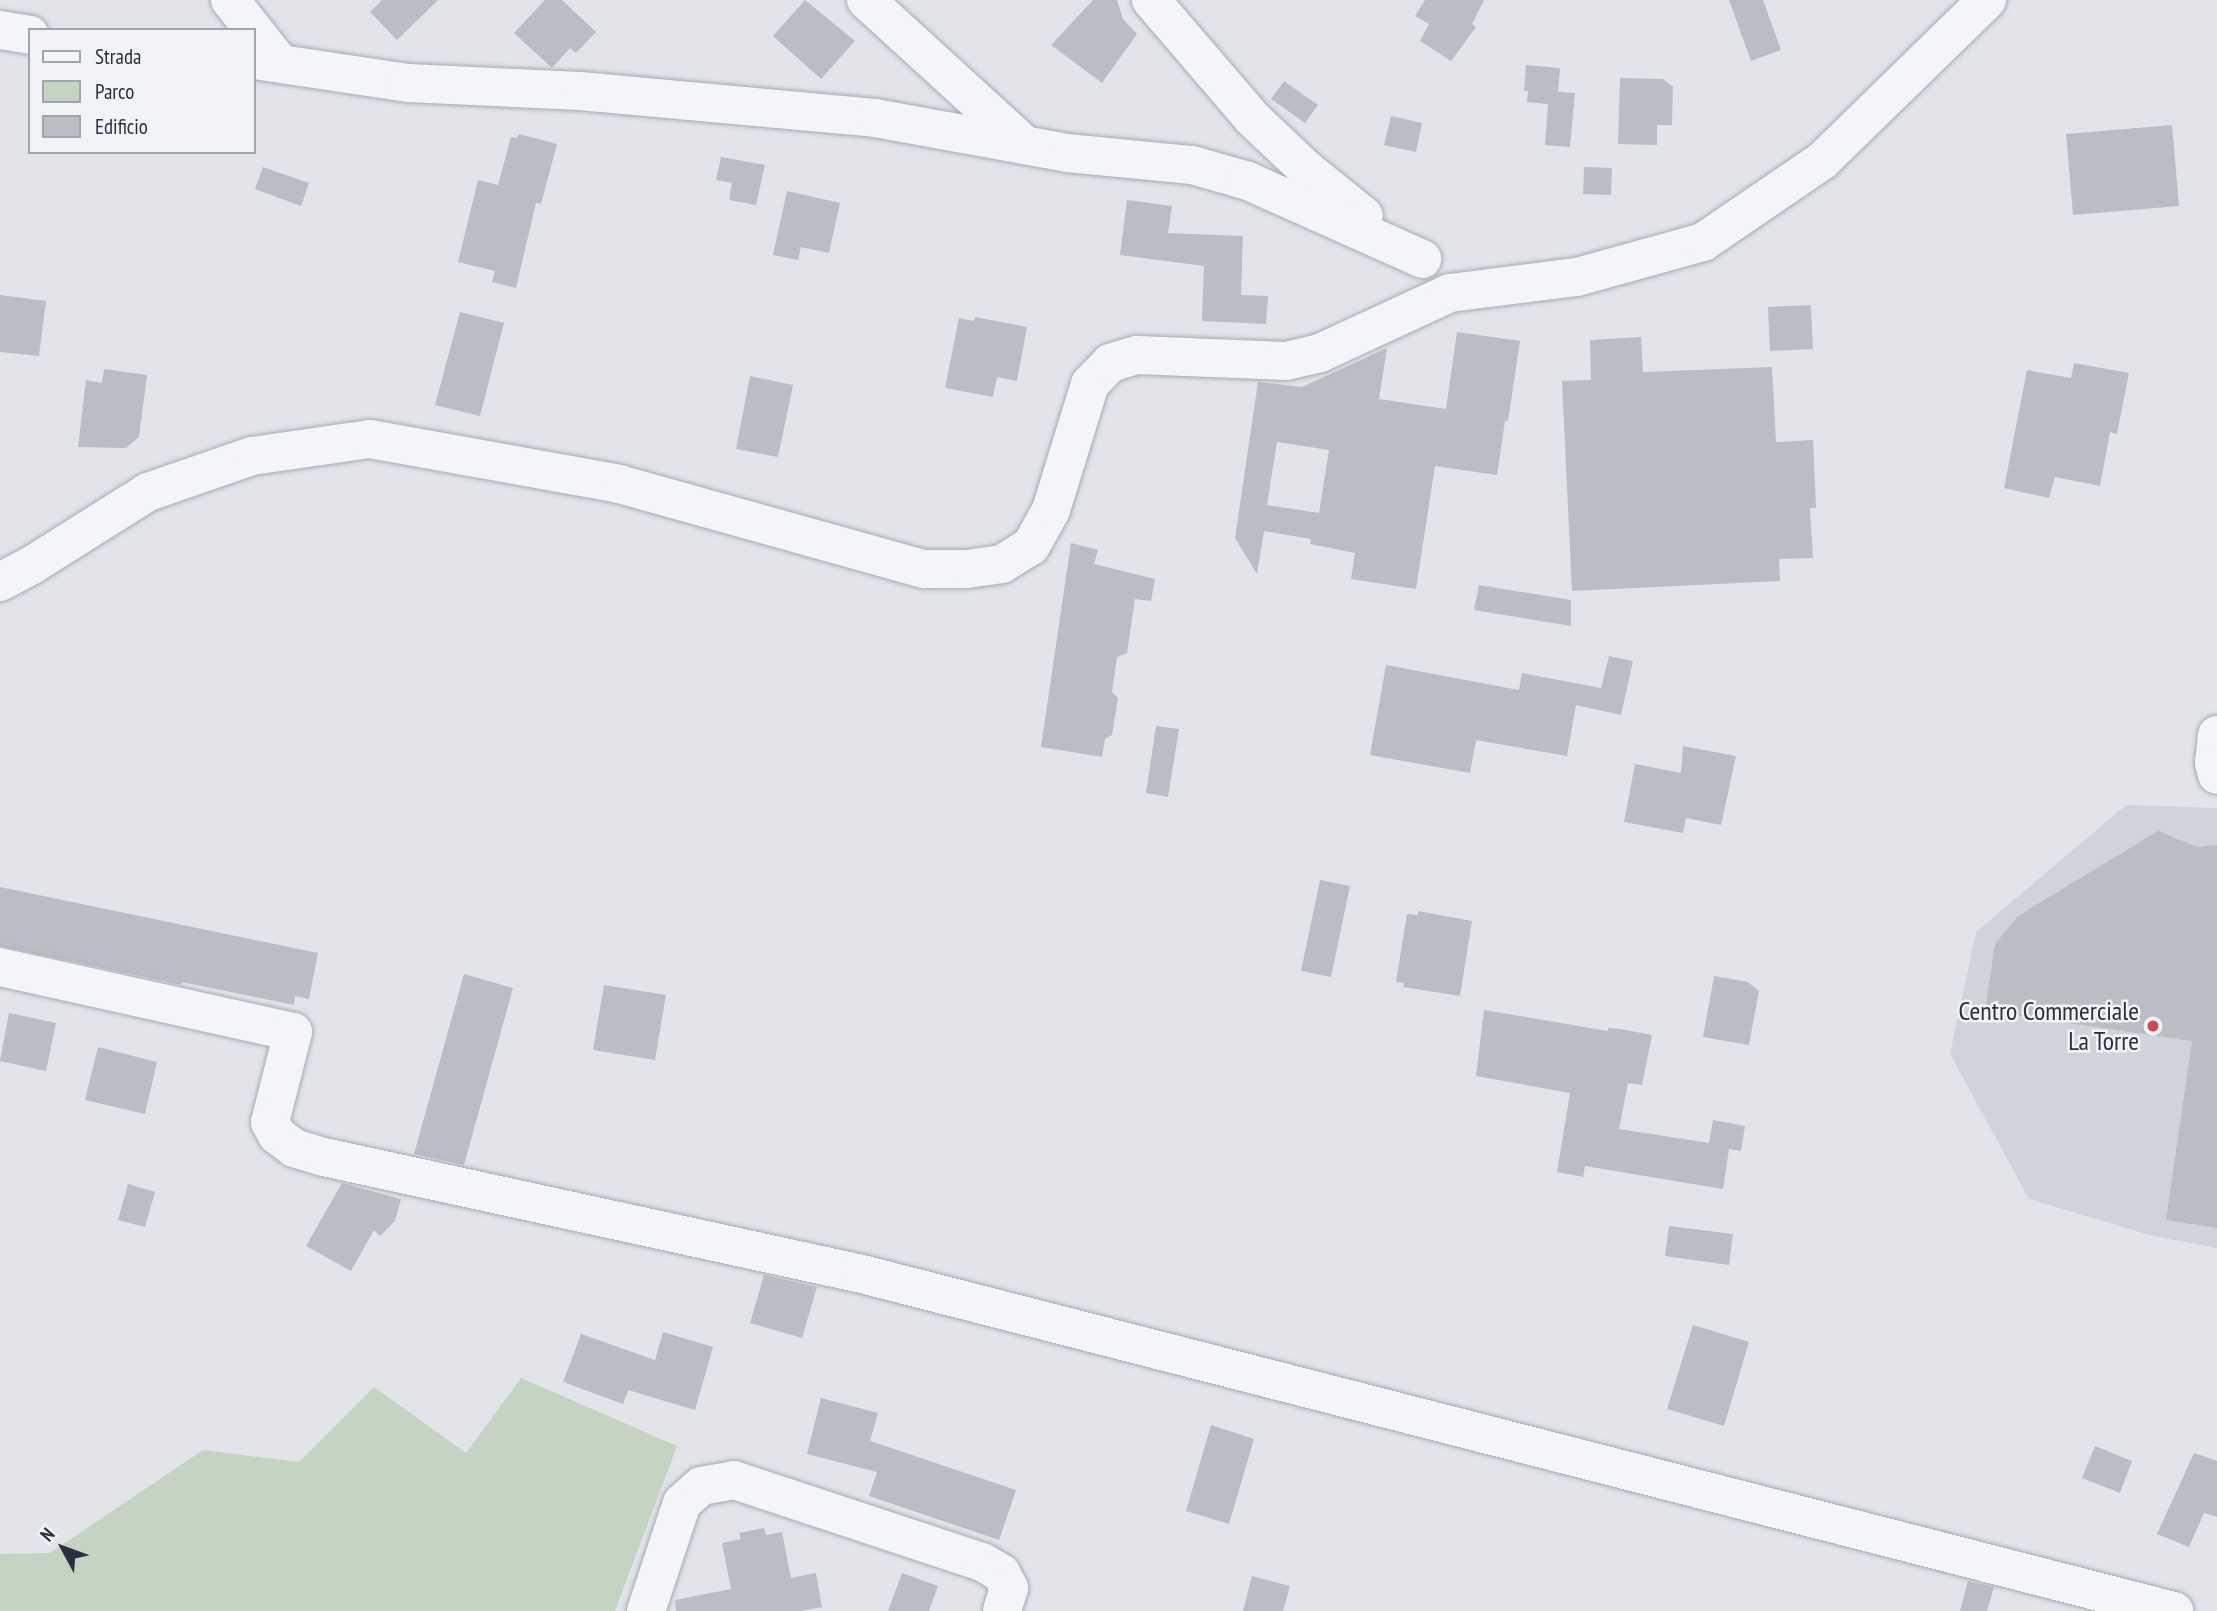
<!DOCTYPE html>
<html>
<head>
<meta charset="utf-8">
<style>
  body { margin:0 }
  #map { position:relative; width:2217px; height:1611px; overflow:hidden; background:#e2e4ea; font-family:"PT Sans Narrow",sans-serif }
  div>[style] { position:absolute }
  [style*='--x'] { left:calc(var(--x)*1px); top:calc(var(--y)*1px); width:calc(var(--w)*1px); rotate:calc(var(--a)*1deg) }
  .built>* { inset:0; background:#d0d3dc }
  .green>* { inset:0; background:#c5d3c3 }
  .building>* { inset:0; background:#b9bdc6 }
  .roads { filter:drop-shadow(0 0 2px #a7aab4) drop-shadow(0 0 2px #a7aab4) }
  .minor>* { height:38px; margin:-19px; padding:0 19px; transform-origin:19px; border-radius:19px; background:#f4f5f8 }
  .dots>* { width:19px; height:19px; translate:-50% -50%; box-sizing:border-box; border:4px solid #f1f3f7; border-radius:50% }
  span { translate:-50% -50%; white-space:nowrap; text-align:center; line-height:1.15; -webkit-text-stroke:5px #f1f3f7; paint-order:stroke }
  .poi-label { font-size:26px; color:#2a3041 }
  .right { translate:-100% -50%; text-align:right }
  .legend { position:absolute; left:28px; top:28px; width:228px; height:126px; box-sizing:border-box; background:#f1f3f7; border:2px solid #a1a5ae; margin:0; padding:9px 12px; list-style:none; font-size:21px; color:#2a3041 }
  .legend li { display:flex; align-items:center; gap:14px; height:35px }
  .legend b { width:35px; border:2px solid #a1a5ae }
  .north { position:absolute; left:28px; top:1513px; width:70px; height:70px; -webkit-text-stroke:5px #f1f3f7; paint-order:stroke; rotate:311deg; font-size:19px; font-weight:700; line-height:28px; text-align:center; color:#2a3041 }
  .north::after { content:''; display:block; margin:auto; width:24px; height:32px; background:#2a3041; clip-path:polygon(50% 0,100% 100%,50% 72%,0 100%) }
</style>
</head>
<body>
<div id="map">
  <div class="built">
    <i style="clip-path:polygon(2126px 805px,2217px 808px,2217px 1248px,2153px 1236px,2029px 1199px,1950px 1054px,1976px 932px)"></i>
  </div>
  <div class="green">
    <i style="clip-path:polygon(521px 1378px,677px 1446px,615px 1611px,0 1611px,0 1554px,50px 1553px,203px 1450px,299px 1462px,374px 1387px,466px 1453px)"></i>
  </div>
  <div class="building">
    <i style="clip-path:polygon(382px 0,438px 0,397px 40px,370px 12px)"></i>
    <i style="clip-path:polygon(545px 0,562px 0,596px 32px,576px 53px,570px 48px,552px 68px,514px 33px)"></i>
    <i style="clip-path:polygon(805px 0,855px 41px,821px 79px,773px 36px)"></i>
    <i style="clip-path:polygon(1093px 0,1117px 0,1123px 19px,1137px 34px,1102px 83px,1051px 45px)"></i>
    <i style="clip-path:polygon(1425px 0,1484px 0,1472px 24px,1476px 27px,1451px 61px,1420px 41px,1429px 24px,1415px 16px)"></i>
    <i style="clip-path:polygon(1729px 0,1763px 0,1781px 50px,1751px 61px)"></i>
    <i style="clip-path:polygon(1526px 65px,1560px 68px,1558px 92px,1575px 93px,1570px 147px,1545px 145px,1548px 104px,1527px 102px,1528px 91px,1524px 91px)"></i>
    <i style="clip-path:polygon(1620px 78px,1663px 79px,1673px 87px,1672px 125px,1657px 125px,1657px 145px,1618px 144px)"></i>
    <i style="clip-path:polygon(1284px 81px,1318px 105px,1305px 123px,1271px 99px)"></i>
    <i style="clip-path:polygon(1391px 116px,1422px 123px,1416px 152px,1384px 145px)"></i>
    <i style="clip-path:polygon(2172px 125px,2179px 206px,2073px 215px,2066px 134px)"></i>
    <i style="clip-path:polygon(519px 134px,557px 144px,541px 204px,536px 203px,516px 288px,492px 282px,495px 271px,458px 262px,478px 180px,498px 185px,511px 137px,517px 138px)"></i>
    <i style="clip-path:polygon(721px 157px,765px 165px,756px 205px,729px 200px,732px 183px,716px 180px)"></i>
    <i style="clip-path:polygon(263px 167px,309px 183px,301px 206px,255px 189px)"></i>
    <i style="clip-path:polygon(1584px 167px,1612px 168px,1611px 195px,1583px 194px)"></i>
    <i style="clip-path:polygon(787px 191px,840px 203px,829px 253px,801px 247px,798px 260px,773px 255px)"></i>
    <i style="clip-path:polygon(1127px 200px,1172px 206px,1168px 233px,1243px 236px,1241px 295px,1268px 296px,1266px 324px,1202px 321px,1204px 266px,1120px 255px)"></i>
    <i style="clip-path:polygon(0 295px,46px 301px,39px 356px,0 352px)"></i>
    <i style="clip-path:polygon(1811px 305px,1813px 349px,1770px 351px,1768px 307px)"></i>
    <i style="clip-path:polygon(460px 312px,504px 323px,480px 416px,435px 405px)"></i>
    <i style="clip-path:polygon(975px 317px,1027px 327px,1017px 381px,997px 377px,993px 397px,945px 388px,959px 318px,974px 321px)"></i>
    <i style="clip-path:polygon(evenodd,1457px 332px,1520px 341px,1508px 421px,1505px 421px,1497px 475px,1435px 466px,1416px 589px,1351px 579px,1355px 553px,1310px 544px,1311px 539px,1264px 531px,1257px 574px,1235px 538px,1258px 382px,1302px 387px,1387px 348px,1379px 399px,1446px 409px,1457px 332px,1277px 442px,1329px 450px,1319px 513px,1267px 505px,1277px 442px)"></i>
    <i style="clip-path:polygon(1641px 337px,1643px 372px,1772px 367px,1776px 442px,1813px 440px,1816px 508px,1810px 508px,1813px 558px,1779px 559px,1780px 581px,1572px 591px,1562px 381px,1591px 380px,1590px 340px)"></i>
    <i style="clip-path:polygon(2074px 363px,2129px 373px,2117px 434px,2110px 432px,2100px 486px,2055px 477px,2049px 498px,2004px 488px,2027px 370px,2071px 378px)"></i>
    <i style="clip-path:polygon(104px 369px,147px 375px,139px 437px,126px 448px,78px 447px,86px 380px,102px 383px)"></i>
    <i style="clip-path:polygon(750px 376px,793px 385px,778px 457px,736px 449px)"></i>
    <i style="clip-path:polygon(1071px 543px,1098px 550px,1094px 564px,1155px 579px,1151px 601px,1135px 599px,1127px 653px,1117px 657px,1112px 692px,1118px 698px,1112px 735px,1105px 739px,1102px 757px,1041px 747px)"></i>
    <i style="clip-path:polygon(1479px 585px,1571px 600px,1571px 626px,1474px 610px)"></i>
    <i style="clip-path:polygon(1609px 656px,1633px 661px,1621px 715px,1576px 705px,1567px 756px,1476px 740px,1470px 773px,1370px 755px,1386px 665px,1519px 690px,1522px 673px,1601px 688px)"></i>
    <i style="clip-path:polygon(1156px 726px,1179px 729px,1168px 797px,1146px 793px)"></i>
    <i style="clip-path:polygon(1683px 746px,1736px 756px,1721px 825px,1686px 818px,1683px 833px,1624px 822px,1635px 764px,1681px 773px)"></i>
    <i style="clip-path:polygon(2158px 831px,2198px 847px,2217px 845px,2217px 1228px,2166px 1220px,2192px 1041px,1985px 1011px,1995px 944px,2018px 916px)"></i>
    <i style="clip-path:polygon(1320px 880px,1350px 886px,1331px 977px,1301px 971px)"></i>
    <i style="clip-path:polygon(0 887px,318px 953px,309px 999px,295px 996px,294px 1005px,182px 982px,182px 985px,0 946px)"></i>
    <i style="clip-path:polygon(1418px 911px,1472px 921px,1460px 996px,1403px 987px,1404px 983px,1396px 982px,1407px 914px,1418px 915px)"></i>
    <i style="clip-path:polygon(464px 974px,513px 988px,464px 1165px,414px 1154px)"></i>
    <i style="clip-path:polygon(1714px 976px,1748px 982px,1759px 991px,1749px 1045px,1703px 1037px)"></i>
    <i style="clip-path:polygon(604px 985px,666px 995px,655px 1060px,593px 1050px)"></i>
    <i style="clip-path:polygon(1484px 1010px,1608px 1031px,1608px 1028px,1621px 1029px,1652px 1035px,1642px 1085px,1628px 1083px,1619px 1129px,1709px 1143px,1713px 1120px,1745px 1126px,1741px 1151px,1729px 1149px,1723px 1189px,1585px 1166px,1583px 1177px,1557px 1172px,1570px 1093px,1476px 1076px)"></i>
    <i style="clip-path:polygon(9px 1013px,56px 1023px,46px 1071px,0 1061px)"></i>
    <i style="clip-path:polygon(98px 1047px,157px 1062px,145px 1114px,85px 1100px)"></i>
    <i style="clip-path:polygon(342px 1183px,401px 1199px,395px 1221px,380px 1236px,374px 1230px,351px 1271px,306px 1246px)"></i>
    <i style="clip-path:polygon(128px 1184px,155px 1192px,145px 1227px,118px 1220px)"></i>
    <i style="clip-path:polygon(1669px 1226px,1733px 1234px,1729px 1265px,1665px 1256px)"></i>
    <i style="clip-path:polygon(764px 1275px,817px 1287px,802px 1338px,750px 1323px)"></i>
    <i style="clip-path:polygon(1693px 1325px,1749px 1342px,1724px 1426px,1667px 1409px)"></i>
    <i style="clip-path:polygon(663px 1332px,713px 1347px,695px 1410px,628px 1390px,623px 1404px,563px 1382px,581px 1334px,655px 1360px)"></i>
    <i style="clip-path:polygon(821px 1398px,878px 1413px,870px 1441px,1016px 1490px,999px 1540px,869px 1496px,877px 1472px,807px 1454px)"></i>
    <i style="clip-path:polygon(1211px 1425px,1254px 1439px,1229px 1524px,1186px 1511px)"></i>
    <i style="clip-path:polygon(2095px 1446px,2132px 1461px,2120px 1493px,2082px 1478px)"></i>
    <i style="clip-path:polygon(2194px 1453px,2217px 1461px,2217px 1517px,2204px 1513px,2189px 1547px,2157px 1534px)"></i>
    <i style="clip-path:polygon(764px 1528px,766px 1535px,782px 1532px,791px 1578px,816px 1573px,822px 1607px,801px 1611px,676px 1611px,675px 1600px,731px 1589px,722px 1543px,741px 1539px,739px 1533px)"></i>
    <i style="clip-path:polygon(902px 1573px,938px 1586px,929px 1611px,888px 1611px)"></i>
    <i style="clip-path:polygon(1252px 1576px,1290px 1586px,1283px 1611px,1243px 1611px)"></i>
    <i style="clip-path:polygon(1968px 1581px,1994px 1587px,1987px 1611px,1960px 1611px)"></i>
  </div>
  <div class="roads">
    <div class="minor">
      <i style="--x:230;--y:0;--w:79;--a:51.7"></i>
      <i style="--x:866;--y:0;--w:215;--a:42.4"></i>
      <i style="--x:1151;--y:0;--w:155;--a:49.4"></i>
      <i style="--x:1252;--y:118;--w:76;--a:43.4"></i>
      <i style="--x:1307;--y:170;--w:73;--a:38.9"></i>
      <i style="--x:0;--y:30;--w:30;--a:9"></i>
      <i style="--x:254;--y:60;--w:156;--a:8.5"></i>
      <i style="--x:408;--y:83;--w:172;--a:2.7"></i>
      <i style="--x:580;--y:91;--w:296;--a:5.2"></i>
      <i style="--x:875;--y:118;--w:195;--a:10.3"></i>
      <i style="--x:1067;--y:153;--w:126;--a:5.5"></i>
      <i style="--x:1192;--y:165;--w:58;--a:15.9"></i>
      <i style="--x:1248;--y:181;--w:191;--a:24.1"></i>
      <i style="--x:0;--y:582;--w:36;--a:-28"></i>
      <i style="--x:32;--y:565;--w:137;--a:-32.2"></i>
      <i style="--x:148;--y:492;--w:110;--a:-19.1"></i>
      <i style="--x:252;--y:456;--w:119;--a:-8.2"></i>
      <i style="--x:370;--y:439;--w:253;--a:10.2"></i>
      <i style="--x:619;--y:484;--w:317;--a:15.6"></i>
      <i style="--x:924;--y:569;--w:43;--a:0"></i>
      <i style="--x:967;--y:569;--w:35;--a:-8"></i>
      <i style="--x:1002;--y:564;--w:34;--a:-32"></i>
      <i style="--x:1031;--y:546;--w:41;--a:-60.9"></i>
      <i style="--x:1051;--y:510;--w:132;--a:-72.8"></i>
      <i style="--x:1090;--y:384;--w:29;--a:-46"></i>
      <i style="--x:1110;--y:363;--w:28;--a:-17"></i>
      <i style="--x:1137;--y:355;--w:149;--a:2.3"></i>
      <i style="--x:1286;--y:361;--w:35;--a:-13"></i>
      <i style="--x:1320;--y:353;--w:143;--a:-24.8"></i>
      <i style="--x:1450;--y:293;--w:128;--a:-7.2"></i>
      <i style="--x:1577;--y:277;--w:131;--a:-15.5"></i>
      <i style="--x:1703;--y:242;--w:145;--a:-34.3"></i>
      <i style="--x:1823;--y:160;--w:229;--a:-44.3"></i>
      <i style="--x:2217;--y:735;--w:28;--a:96"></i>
      <i style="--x:2214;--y:763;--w:12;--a:76"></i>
      <i style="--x:0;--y:967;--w:300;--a:12.5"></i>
      <i style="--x:293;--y:1032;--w:93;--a:104.3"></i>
      <i style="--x:270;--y:1122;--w:15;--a:62"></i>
      <i style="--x:277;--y:1135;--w:21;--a:37"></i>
      <i style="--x:294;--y:1148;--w:31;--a:17"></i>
      <i style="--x:324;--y:1157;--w:551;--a:12.27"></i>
      <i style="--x:862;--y:1274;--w:1355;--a:14.41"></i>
      <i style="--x:646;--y:1611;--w:114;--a:-71.6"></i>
      <i style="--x:682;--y:1503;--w:25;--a:-42"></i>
      <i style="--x:701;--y:1486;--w:34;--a:-10"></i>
      <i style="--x:734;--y:1480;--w:261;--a:18.3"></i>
      <i style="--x:982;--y:1562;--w:22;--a:30"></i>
      <i style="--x:1001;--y:1573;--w:17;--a:62"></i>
      <i style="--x:1009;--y:1588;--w:24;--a:107"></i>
    </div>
  </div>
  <div class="dots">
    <i style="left:2153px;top:1026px;background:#ca4b50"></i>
  </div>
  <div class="poi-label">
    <span class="right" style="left:2139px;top:1026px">Centro Commerciale<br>La Torre</span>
  </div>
  <ul class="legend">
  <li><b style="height:9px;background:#f4f5f8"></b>Strada</li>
  <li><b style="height:19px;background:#c5d3c3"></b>Parco</li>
  <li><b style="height:19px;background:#b9bdc6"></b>Edificio</li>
  </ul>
  <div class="north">N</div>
</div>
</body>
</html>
